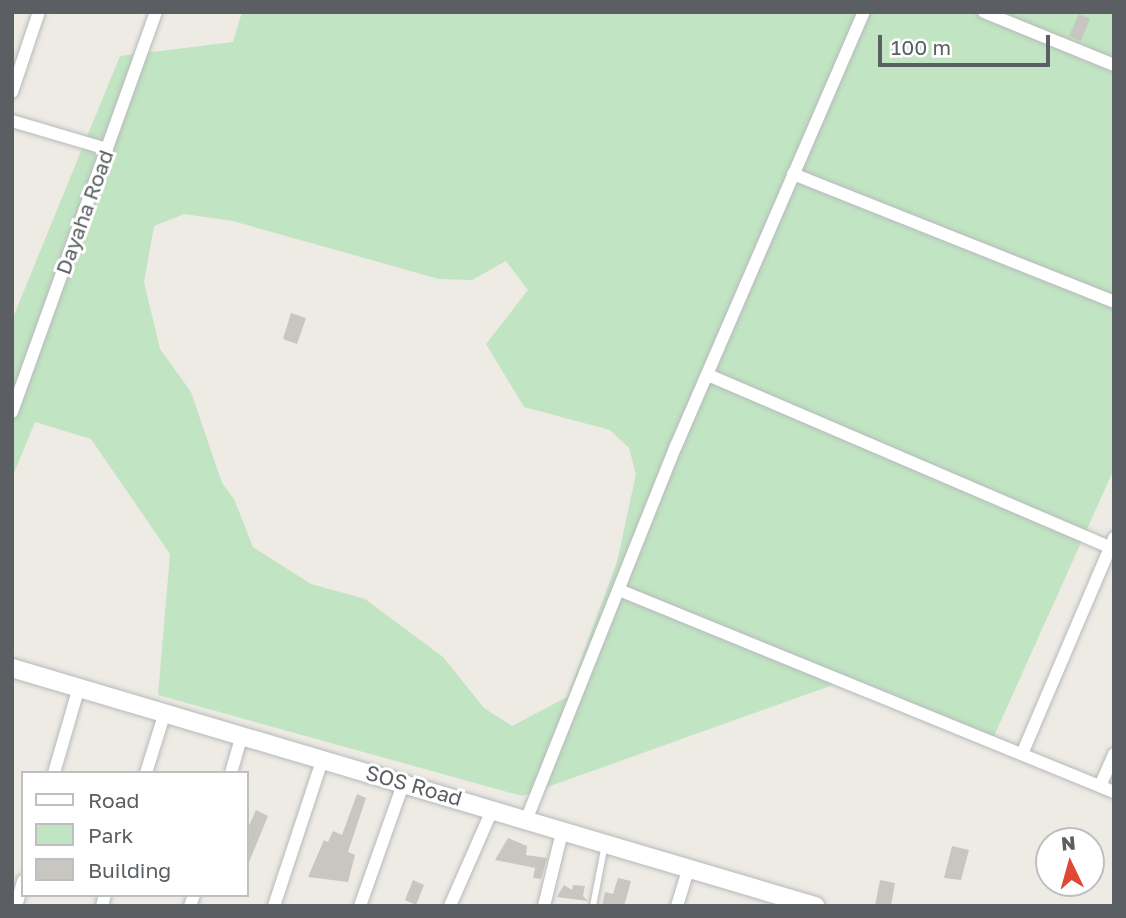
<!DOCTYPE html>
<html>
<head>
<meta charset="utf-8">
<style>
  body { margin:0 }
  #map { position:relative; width:1126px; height:918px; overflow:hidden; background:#edebe3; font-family:"Golos Text",sans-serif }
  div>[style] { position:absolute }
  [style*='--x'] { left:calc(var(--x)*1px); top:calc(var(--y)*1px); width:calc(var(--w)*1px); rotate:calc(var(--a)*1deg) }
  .green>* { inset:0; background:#c1e4c2 }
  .building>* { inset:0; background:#c8c6c0 }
  .roads { filter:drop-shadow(0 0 2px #b6b9bd) drop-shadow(0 0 2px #b6b9bd) }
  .lane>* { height:6px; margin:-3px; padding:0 3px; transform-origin:3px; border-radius:3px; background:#fff }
  .street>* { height:12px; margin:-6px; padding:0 6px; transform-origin:6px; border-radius:6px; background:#fff }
  .secondary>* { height:18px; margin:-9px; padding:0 9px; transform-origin:9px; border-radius:9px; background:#fff }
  span { translate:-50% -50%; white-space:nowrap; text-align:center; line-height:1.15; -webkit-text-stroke:6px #fff; paint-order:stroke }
  .street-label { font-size:21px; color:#5b5f63 }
  .frame { position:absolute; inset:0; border:14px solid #5b5f63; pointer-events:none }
  .legend { position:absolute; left:21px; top:771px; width:228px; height:126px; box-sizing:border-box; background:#fff; border:2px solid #bdbfc1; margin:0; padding:9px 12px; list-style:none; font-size:21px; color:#5b5f63 }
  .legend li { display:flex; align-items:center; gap:14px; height:35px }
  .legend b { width:35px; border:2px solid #bdbfc1 }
  .north { position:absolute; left:1035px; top:827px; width:70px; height:70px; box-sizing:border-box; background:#fff; border:2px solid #bdbfc1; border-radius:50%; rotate:355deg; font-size:19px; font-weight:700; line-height:28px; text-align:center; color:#5b5f63 }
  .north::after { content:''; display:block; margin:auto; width:24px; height:32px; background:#e04736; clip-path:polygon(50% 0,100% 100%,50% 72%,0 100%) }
  .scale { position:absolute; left:878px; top:35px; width:172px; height:32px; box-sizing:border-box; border:4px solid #5b5f63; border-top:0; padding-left:9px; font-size:21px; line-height:24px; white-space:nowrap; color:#5b5f63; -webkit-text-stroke:5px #fff; paint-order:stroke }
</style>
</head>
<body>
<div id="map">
  <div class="green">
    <i style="clip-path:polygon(evenodd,242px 12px,1114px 12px,1114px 469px,990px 745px,847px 680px,522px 796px,158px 695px,170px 554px,91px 439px,35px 422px,12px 478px,12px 320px,120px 56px,233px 42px,242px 12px,184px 214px,233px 221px,439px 279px,472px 280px,506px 261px,528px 290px,486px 344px,524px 407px,610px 430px,629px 448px,636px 474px,617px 562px,567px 697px,512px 726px,484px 708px,443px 657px,365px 599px,311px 584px,253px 547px,234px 499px,222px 483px,191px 392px,160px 349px,144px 282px,154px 226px,184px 214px)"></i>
  </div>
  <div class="building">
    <i style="clip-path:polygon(1079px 14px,1090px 19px,1081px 41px,1069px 36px)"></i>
    <i style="clip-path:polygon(291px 313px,306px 318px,297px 344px,283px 339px)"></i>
    <i style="clip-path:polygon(357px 794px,366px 798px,348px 852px,355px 855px,348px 882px,308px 877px,324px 840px,328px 842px,333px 831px,342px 835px)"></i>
    <i style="clip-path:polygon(256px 810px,268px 816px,247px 867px,247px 830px)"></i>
    <i style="clip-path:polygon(508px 838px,527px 846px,526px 855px,547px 858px,541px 879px,533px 878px,535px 868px,495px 860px)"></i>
    <i style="clip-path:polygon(952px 846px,969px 850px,961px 880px,944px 878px)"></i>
    <i style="clip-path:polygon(618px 878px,631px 881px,624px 906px,602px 906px,605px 892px,613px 894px)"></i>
    <i style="clip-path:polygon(413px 880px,424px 885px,416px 905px,405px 900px)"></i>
    <i style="clip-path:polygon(880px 880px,895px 883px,891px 906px,875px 906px)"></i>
    <i style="clip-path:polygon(564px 885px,572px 890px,573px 885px,585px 886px,583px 896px,588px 901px,557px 897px)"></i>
  </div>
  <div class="roads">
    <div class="lane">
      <i style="--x:593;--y:906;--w:63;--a:-79"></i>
    </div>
    <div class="street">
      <i style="--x:984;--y:12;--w:140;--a:22.2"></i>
      <i style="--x:12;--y:92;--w:84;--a:-71.4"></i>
      <i style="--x:12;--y:121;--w:99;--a:16.4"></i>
      <i style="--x:793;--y:174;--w:346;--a:21.7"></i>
      <i style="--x:708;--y:375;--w:442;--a:23.2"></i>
      <i style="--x:12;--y:412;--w:425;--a:-70.2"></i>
      <i style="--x:619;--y:590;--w:535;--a:22.2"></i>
      <i style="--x:1022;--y:754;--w:235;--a:-66.9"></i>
      <i style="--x:54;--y:773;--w:90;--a:-73.8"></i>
      <i style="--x:146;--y:773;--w:64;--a:-72.7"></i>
      <i style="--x:231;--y:773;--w:40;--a:-74"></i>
      <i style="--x:1100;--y:786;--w:35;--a:-66"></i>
      <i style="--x:527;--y:818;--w:401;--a:-68.2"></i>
      <i style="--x:676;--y:446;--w:473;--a:-66.6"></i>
      <i style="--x:16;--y:906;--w:26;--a:-74"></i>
      <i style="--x:102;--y:906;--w:11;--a:-75"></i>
      <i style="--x:190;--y:906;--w:12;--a:-70"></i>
      <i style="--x:274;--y:906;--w:156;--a:-71.7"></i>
      <i style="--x:360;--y:906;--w:132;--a:-70.5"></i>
      <i style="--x:450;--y:906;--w:107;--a:-66.3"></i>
      <i style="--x:544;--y:906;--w:80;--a:-76.3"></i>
      <i style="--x:677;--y:906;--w:38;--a:-73"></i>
    </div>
    <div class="secondary">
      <i style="--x:12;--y:668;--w:838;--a:16.51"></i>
    </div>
  </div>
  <div class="street-label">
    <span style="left:84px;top:212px;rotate:-70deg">Dayaha Road</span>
    <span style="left:414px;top:785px;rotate:16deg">SOS Road</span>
  </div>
  <div class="frame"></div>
  <ul class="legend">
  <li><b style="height:9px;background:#fff"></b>Road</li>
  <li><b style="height:19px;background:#c1e4c2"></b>Park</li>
  <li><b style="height:19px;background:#c8c6c0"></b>Building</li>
  </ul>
  <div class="north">N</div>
  <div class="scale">100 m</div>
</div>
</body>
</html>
